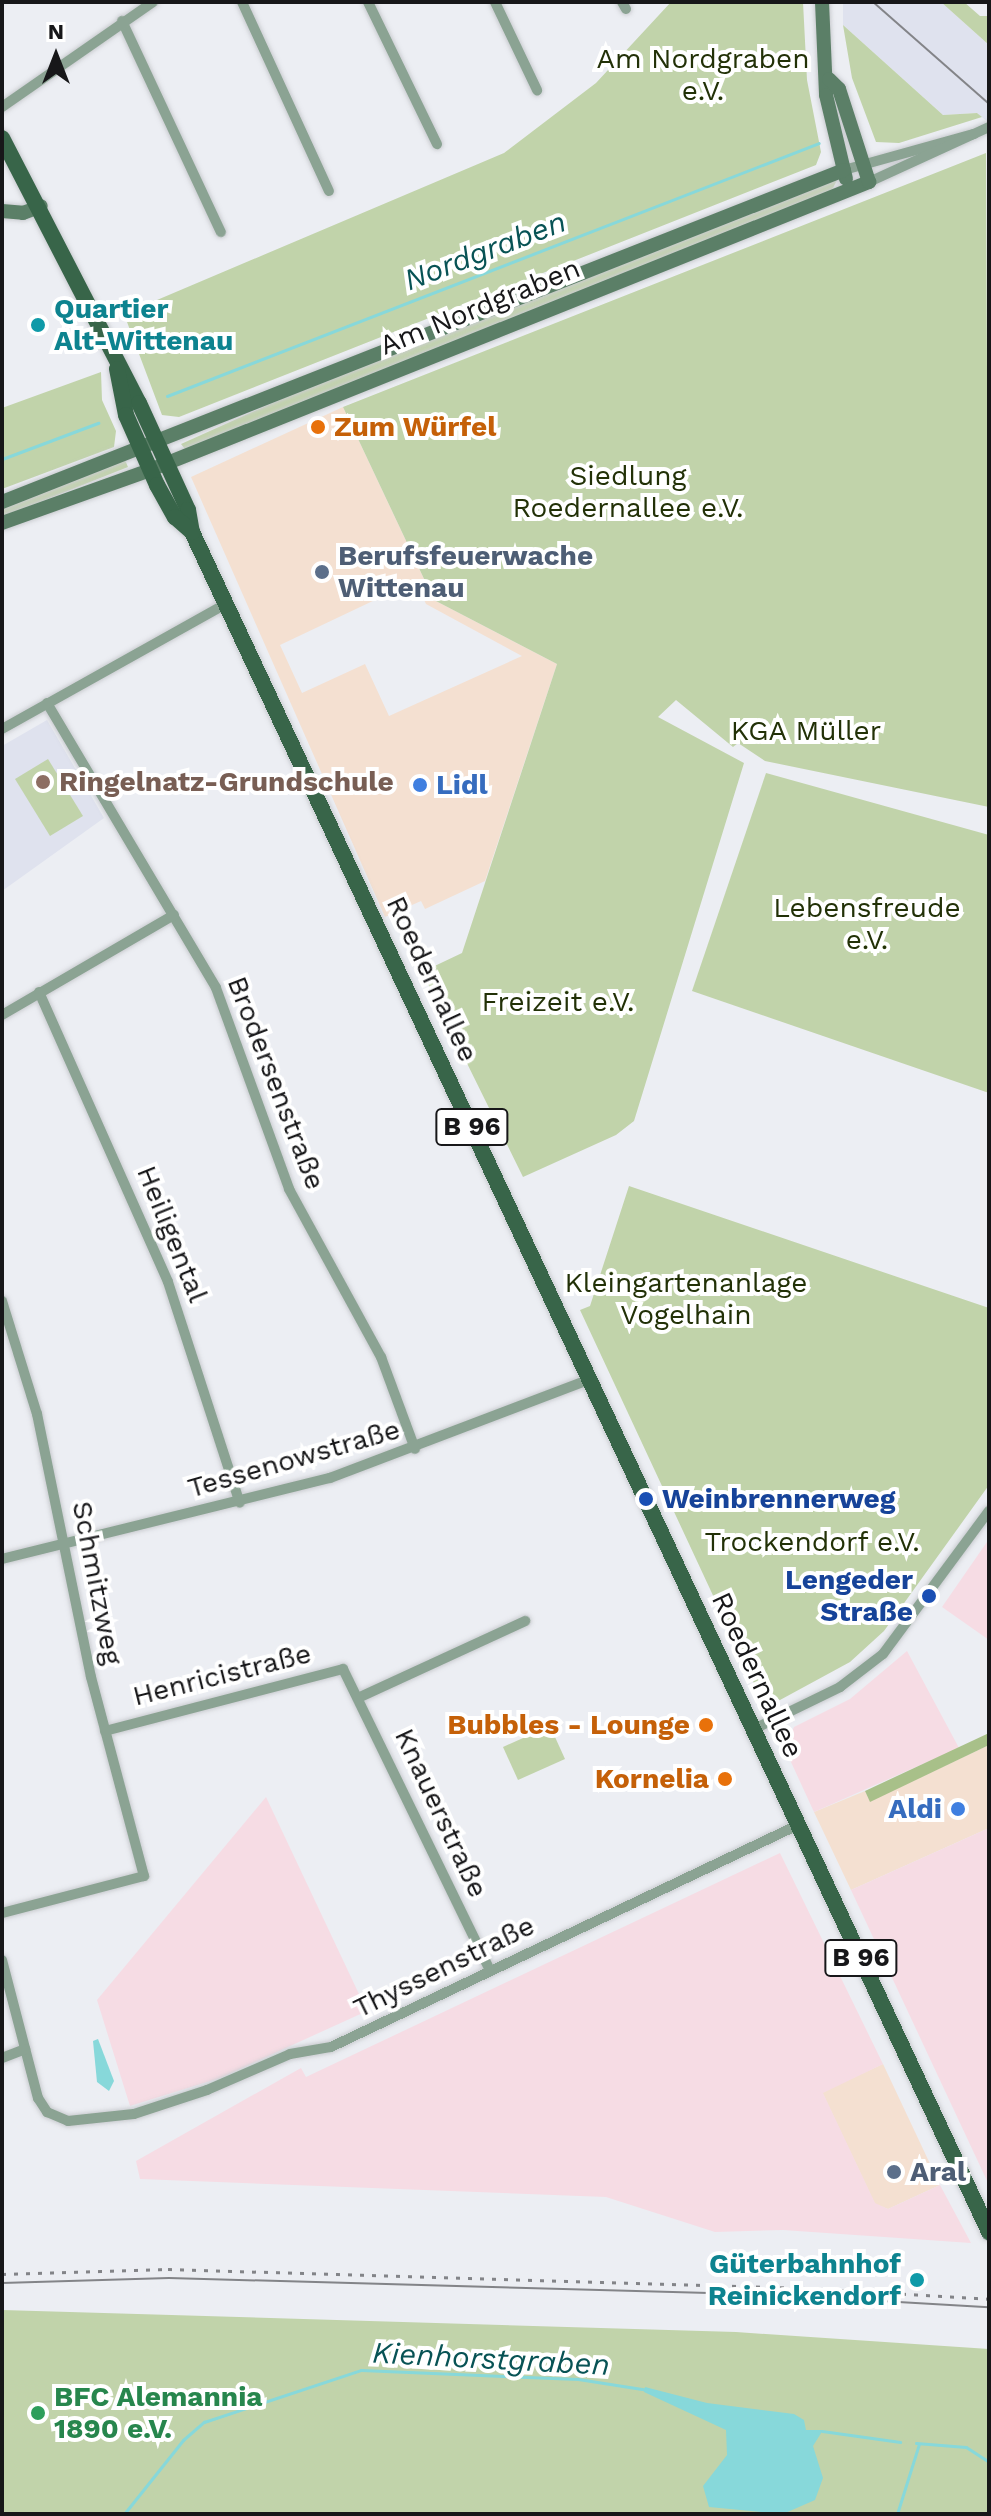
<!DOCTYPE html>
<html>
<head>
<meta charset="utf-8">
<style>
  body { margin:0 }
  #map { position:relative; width:991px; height:2516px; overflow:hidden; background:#eceef3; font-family:"Work Sans",sans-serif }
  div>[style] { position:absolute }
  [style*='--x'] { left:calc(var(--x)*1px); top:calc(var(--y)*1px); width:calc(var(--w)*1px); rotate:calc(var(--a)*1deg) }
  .commercial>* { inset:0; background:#f4e0d1 }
  .industrial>* { inset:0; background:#f6dce4 }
  .built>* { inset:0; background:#dfe2ee }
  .green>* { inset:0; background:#c1d3aa }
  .forest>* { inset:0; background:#a8c089 }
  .water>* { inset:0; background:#87d8da }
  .stream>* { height:3px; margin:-1.5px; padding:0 1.5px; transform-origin:1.5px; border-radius:1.5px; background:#87d8da }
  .roads { filter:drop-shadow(0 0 2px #caccd0) drop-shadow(0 0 2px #caccd0) }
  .street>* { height:10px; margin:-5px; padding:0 5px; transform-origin:5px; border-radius:5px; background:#8ba393 }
  .secondary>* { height:14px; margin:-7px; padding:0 7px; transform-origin:7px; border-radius:7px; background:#5b7f67 }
  .primary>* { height:16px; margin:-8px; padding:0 8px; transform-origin:8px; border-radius:8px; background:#386549 }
  .tram>* { height:2px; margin:-1px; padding:0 1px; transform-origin:1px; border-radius:1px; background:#838488 }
  .rail>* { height:3px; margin-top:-1.5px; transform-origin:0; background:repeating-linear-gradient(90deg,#838488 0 4px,transparent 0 12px) }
  .dots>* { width:22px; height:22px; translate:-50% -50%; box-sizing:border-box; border:4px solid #fff; border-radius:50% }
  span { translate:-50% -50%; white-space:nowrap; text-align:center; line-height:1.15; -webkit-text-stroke:8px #fff; paint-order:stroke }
  .shield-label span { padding:2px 6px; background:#fff; border:2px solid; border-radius:6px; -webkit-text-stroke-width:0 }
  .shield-label { font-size:26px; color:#171719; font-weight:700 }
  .park-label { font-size:28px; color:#223107 }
  .street-label { font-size:28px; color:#171719 }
  .culture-label { font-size:28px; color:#0d838f; font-weight:700 }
  .left { translate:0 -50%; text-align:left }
  .right { translate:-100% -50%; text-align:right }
  .food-label { font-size:28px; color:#c56008; font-weight:700 }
  .service-label { font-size:28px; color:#4e5e75; font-weight:700 }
  .education-label { font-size:28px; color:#785e54; font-weight:700 }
  .shop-label { font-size:28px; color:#366cbe; font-weight:700 }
  .transit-label { font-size:28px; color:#164399; font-weight:700 }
  .leisure-label { font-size:28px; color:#27864d; font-weight:700 }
  .water-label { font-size:30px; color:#085355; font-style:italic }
  .frame { position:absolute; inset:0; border:4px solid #171719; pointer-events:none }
  .north { position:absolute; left:16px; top:16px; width:80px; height:80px; -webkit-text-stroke:6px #fff; paint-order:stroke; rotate:0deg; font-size:22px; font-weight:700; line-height:32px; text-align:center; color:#171719 }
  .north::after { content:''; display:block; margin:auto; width:28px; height:36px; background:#171719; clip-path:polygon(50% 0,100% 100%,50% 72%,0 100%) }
</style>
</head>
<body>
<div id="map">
  <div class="commercial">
    <i style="clip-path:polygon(evenodd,343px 407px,434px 600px,557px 664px,485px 881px,425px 909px,421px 901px,385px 917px,191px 477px,343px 407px,415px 581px,426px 604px,522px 656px,389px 716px,365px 664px,302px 693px,280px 645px,415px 581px)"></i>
    <i style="clip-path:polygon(989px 1745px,989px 1828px,851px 1890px,814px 1812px,865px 1791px,870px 1801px)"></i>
    <i style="clip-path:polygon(883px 2064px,940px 2185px,888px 2209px,875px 2204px,822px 2092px)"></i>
  </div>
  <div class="industrial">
    <i style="clip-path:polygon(989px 1539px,989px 1640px,942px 1607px)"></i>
    <i style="clip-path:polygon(907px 1651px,959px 1748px,814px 1812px,785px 1749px,794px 1727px,850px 1699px)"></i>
    <i style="clip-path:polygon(266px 1797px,367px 2011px,220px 2078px,130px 2106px,97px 2000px)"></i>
    <i style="clip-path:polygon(989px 1828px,989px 2185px,851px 1890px)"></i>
    <i style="clip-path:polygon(780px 1853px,883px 2064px,823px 2093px,875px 2203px,888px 2209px,940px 2185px,971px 2243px,783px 2230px,715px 2232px,606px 2197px,140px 2179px,136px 2161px,301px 2068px,306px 2077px)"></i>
  </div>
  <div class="built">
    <i style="clip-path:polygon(843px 2px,941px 2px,989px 45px,989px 123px,977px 113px,943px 115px,843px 25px)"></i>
    <i style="clip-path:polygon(47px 720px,104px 818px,2px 891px,2px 746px)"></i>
  </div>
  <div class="green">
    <i style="clip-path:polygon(671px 2px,803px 2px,807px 80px,821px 152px,816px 165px,179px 417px,162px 415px,124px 314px,504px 153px,596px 83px)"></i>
    <i style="clip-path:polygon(941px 2px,964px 2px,980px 16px,989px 16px,989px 45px)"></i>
    <i style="clip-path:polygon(843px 25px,943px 115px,977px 113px,982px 117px,899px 143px,876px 142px,852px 78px)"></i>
    <i style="clip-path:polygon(986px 153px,989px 807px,765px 761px,738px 743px,733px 747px,676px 700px,658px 717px,744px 763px,634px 1121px,616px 1135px,523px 1177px,422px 972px,462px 953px,557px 664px,434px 600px,343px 407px)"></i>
    <i style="clip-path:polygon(837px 180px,832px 190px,812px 198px,185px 449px,181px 444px,288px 396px)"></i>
    <i style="clip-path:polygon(101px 372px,102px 400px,116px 431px,114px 447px,2px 489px,2px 408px)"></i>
    <i style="clip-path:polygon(125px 460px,128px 467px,2px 517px,2px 508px)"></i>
    <i style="clip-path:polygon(48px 759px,83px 816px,50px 836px,15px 779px)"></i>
    <i style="clip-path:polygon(766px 773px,989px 835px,989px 1093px,692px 991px)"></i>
    <i style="clip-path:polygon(629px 1186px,989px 1308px,989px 1485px,884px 1631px,850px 1662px,780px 1700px,758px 1692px,580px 1310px,590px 1306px)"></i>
    <i style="clip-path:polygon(550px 1726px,565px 1759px,518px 1780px,503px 1747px)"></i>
    <i style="clip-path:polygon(2px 2310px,736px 2332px,989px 2349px,989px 2514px,2px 2514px)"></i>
  </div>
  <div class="forest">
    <i style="clip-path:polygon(989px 1733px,989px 1745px,870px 1802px,865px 1791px)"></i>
  </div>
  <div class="water">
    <i style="clip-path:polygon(98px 2039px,114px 2081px,109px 2091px,97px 2082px,93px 2041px)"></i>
    <i style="clip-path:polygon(645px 2387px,707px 2403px,794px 2414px,804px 2420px,806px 2430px,823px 2430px,813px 2446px,823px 2478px,815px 2500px,783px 2514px,709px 2507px,703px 2486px,727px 2455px,726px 2430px,644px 2392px)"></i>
  </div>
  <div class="stream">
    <i style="--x:167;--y:396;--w:699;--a:-21.21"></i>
    <i style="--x:2;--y:459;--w:103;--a:-20.6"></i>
    <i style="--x:822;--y:2431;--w:79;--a:8"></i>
    <i style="--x:916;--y:2443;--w:50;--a:4.6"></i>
    <i style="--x:966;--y:2447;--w:27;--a:33"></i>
    <i style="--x:124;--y:2514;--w:95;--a:-51.4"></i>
    <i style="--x:183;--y:2440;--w:28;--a:-41"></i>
    <i style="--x:204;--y:2422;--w:165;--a:-18.3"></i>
    <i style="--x:361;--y:2370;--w:217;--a:2.4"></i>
    <i style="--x:578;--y:2379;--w:71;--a:8.9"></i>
    <i style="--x:897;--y:2514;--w:73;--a:-72.6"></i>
  </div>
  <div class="roads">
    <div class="street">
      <i style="--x:242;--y:2;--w:208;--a:65.3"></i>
      <i style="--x:368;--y:2;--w:158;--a:64.1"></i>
      <i style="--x:495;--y:2;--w:98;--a:64.5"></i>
      <i style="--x:622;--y:2;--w:8;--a:60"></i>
      <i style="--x:122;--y:21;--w:233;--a:64.9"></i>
      <i style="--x:2;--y:107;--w:184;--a:-34.8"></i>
      <i style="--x:844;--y:170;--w:135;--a:-15.5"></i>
      <i style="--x:869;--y:182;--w:132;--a:-24.6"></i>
      <i style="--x:47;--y:703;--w:331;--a:59.3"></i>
      <i style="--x:216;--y:988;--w:214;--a:70"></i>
      <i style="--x:289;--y:1189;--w:192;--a:61.3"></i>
      <i style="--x:381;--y:1357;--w:98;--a:69.7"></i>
      <i style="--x:2;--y:729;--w:258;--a:-29.2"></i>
      <i style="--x:39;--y:992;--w:317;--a:66"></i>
      <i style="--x:168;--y:1282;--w:232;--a:72"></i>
      <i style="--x:2;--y:1015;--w:199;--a:-30.2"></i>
      <i style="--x:2;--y:1301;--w:118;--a:72.8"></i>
      <i style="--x:37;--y:1414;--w:268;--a:78.4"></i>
      <i style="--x:91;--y:1677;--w:206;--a:75.1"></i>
      <i style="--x:144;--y:1876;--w:147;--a:165.4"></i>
      <i style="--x:2;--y:1559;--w:338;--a:-13.9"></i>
      <i style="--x:330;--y:1478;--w:278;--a:-20.8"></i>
      <i style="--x:360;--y:1697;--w:182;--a:-24.7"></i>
      <i style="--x:754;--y:1729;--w:96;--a:-26"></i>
      <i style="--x:840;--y:1687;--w:54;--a:-37.5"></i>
      <i style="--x:883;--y:1654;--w:178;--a:-53.5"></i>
      <i style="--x:105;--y:1731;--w:246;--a:-14.6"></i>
      <i style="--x:343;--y:1669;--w:336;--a:64"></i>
      <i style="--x:2;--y:1960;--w:143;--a:75.4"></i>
      <i style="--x:38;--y:2098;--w:17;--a:57"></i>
      <i style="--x:47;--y:2112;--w:23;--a:23"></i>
      <i style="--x:68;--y:2121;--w:66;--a:-6.1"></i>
      <i style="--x:134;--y:2114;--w:77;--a:-18.2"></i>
      <i style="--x:207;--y:2090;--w:90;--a:-23.4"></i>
      <i style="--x:290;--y:2054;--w:42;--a:-9.7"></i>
      <i style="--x:331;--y:2047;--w:517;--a:-25.43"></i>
      <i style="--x:2;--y:2058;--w:25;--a:-21"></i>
    </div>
    <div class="secondary">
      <i style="--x:822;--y:2;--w:93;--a:87.5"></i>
      <i style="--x:826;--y:95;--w:86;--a:76.6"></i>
      <i style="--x:2;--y:211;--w:21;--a:5"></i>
      <i style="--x:23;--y:213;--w:19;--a:-21"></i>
      <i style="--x:2;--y:502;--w:905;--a:-21.52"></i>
      <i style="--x:2;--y:523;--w:157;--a:-19.7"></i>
      <i style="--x:150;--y:470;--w:775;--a:-21.83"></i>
      <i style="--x:869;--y:182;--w:98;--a:-107.9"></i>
      <i style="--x:839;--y:89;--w:14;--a:-135"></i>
    </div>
    <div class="primary">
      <i style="--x:2;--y:138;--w:298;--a:62.7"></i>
      <i style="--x:139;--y:403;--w:118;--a:65.4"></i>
      <i style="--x:188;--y:510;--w:22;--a:80"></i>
      <i style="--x:192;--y:532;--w:1878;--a:64.88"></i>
      <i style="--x:117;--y:369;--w:47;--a:78.9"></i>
      <i style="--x:126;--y:415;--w:77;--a:66.1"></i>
      <i style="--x:157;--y:485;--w:37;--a:61"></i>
      <i style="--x:175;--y:517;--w:23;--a:41"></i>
    </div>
  </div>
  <div class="tram">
    <i style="--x:873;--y:2;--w:154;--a:41.3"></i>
    <i style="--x:2;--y:2283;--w:167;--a:-1.7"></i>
    <i style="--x:169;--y:2278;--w:609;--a:1.6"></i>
    <i style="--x:778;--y:2295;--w:211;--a:3.3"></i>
  </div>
  <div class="rail">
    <i style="--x:2;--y:2274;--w:166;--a:-1.7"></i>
    <i style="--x:168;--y:2269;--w:638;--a:1.71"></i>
    <i style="--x:806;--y:2288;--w:183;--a:3.4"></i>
  </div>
  <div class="dots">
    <i style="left:38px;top:325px;background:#0f9aa8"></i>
    <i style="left:318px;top:427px;background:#e8710a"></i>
    <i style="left:322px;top:572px;background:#5c6f8a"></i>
    <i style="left:43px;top:782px;background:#8d6e63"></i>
    <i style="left:420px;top:785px;background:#3f7fe0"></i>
    <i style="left:646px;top:1499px;background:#1a4fb4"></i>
    <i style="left:929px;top:1596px;background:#1a4fb4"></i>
    <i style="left:706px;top:1725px;background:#e8710a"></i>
    <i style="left:725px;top:1779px;background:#e8710a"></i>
    <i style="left:958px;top:1809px;background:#3f7fe0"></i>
    <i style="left:894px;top:2172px;background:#5c6f8a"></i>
    <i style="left:917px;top:2280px;background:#0f9aa8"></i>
    <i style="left:38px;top:2413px;background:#2e9e5b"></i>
  </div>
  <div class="shield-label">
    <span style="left:472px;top:1127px">B 96</span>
    <span style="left:861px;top:1958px">B 96</span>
  </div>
  <div class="park-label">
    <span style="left:703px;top:75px">Am Nordgraben<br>e.V.</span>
    <span style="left:628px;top:492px">Siedlung<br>Roedernallee e.V.</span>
    <span style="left:806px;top:731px">KGA Müller</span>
    <span style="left:867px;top:924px">Lebensfreude<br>e.V.</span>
    <span style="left:558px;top:1002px">Freizeit e.V.</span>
    <span style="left:686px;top:1299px">Kleingartenanlage<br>Vogelhain</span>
    <span style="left:812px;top:1542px">Trockendorf e.V.</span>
  </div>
  <div class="street-label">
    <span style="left:480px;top:307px;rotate:-22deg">Am Nordgraben</span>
    <span style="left:432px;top:979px;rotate:65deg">Roedernallee</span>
    <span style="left:276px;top:1083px;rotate:69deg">Brodersenstraße</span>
    <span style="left:172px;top:1234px;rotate:68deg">Heiligental</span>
    <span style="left:294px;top:1459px;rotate:-16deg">Tessenowstraße</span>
    <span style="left:97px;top:1583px;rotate:79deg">Schmitzweg</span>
    <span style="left:222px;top:1675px;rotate:-14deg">Henricistraße</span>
    <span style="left:757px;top:1675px;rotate:65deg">Roedernallee</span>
    <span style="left:441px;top:1813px;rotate:65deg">Knauerstraße</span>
    <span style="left:444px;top:1967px;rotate:-26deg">Thyssenstraße</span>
  </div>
  <div class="culture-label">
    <span class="left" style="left:54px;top:325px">Quartier<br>Alt-Wittenau</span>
    <span class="right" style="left:901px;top:2280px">Güterbahnhof<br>Reinickendorf</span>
  </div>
  <div class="food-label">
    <span class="left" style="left:334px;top:427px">Zum Würfel</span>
    <span class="right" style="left:690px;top:1725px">Bubbles - Lounge</span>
    <span class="right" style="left:709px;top:1779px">Kornelia</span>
  </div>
  <div class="service-label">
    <span class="left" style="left:338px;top:572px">Berufsfeuerwache<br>Wittenau</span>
    <span class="left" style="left:910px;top:2172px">Aral</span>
  </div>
  <div class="education-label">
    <span class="left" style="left:59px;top:782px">Ringelnatz-Grundschule</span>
  </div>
  <div class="shop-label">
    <span class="left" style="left:436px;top:785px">Lidl</span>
    <span class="right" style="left:942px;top:1809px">Aldi</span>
  </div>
  <div class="transit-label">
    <span class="left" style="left:662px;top:1499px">Weinbrennerweg</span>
    <span class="right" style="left:913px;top:1596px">Lengeder<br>Straße</span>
  </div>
  <div class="leisure-label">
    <span class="left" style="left:54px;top:2413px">BFC Alemannia<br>1890 e.V.</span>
  </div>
  <div class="water-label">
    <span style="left:485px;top:251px;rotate:-21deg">Nordgraben</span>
    <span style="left:491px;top:2359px;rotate:3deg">Kienhorstgraben</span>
  </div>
  <div class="frame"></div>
  <div class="north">N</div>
</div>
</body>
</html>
